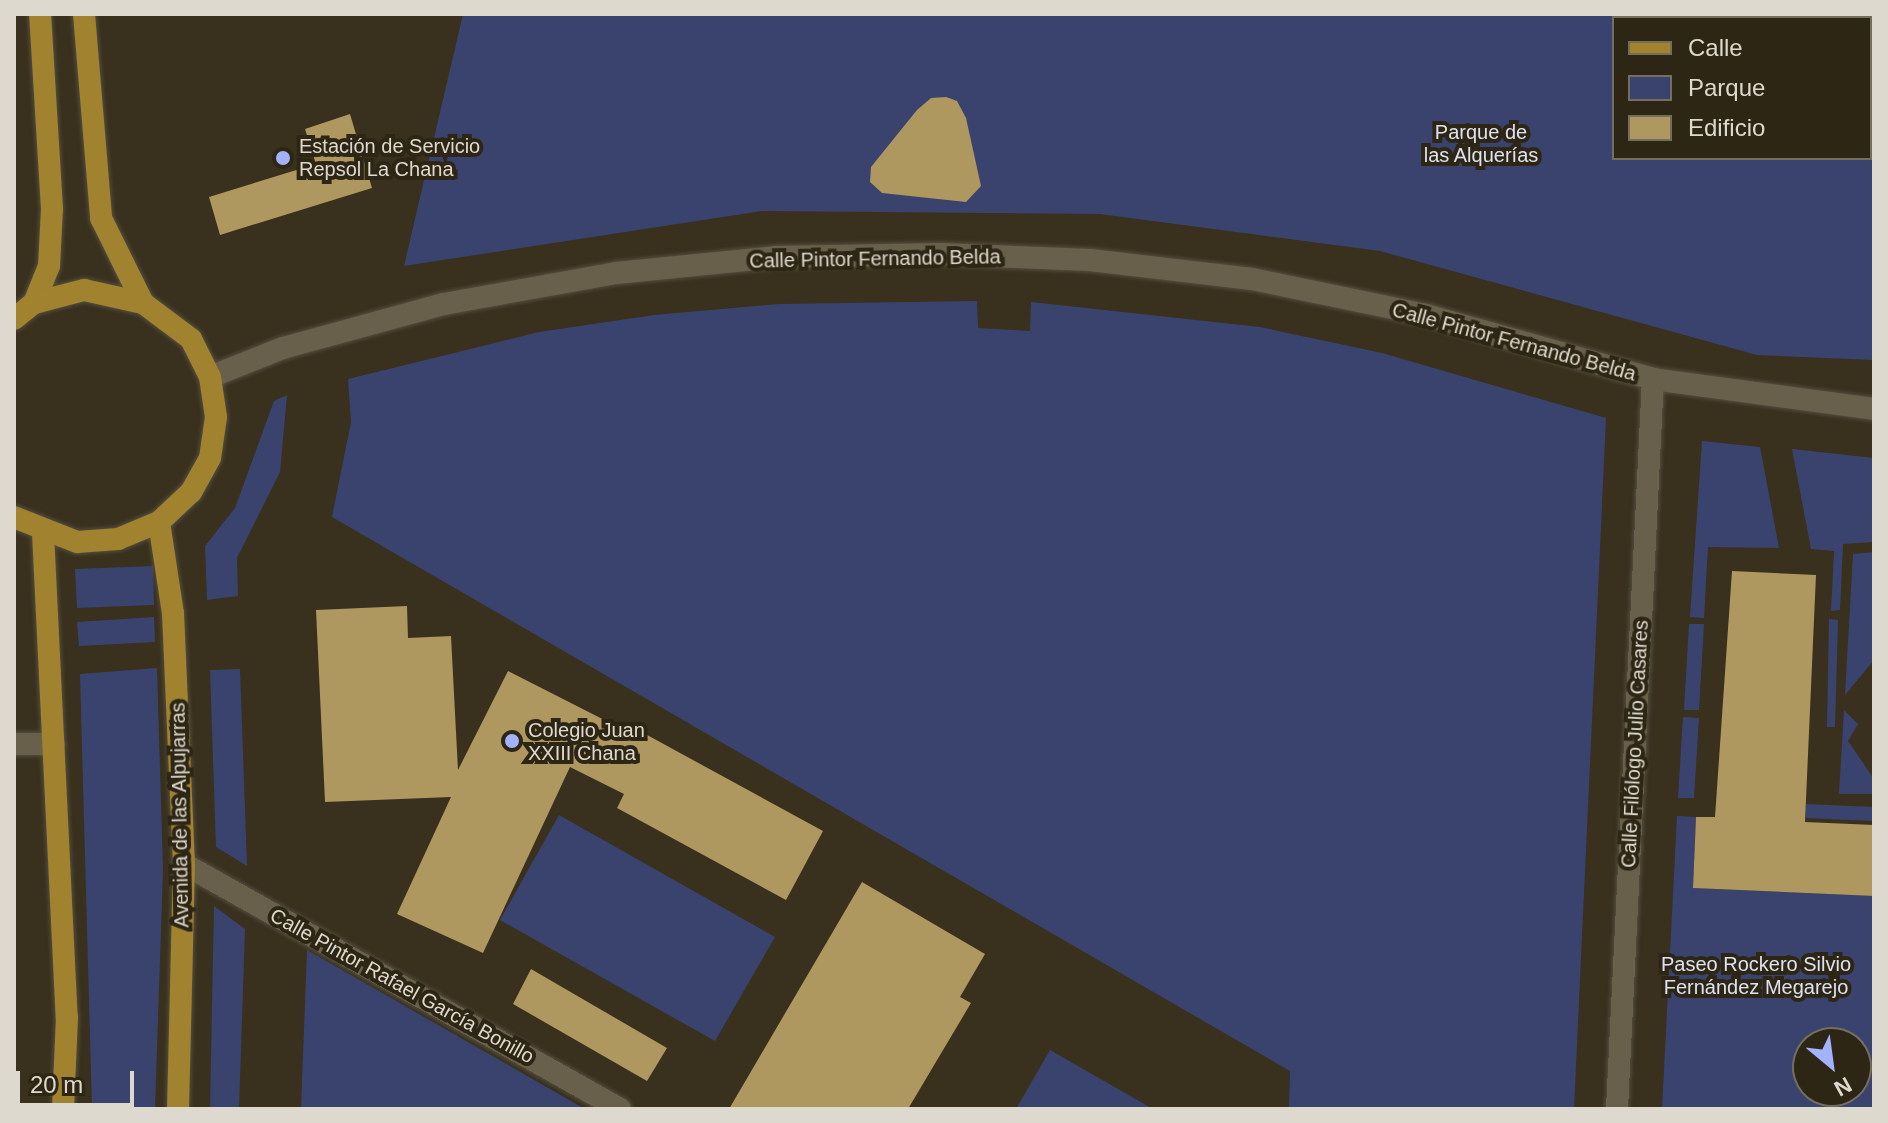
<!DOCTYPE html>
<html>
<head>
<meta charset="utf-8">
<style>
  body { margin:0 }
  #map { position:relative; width:1888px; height:1123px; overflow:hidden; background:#39301e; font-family:Arial,sans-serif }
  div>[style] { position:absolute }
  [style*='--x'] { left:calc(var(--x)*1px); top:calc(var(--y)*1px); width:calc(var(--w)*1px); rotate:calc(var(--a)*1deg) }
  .green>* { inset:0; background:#3a436e }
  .building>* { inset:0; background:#af9760 }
  .roads { filter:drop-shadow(0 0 2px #554e3e) drop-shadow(0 0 2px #554e3e) }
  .pedestrian>* { height:22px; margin:-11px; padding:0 11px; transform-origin:11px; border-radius:11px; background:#69604b }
  .minor>* { height:22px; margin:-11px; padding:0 11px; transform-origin:11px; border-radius:11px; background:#69604b }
  .tertiary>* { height:22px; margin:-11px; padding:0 11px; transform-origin:11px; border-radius:11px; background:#69604b }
  .primary>* { height:22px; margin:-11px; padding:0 11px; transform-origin:11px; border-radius:11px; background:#a0822f }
  .dots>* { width:22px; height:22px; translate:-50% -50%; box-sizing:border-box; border:4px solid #2e2614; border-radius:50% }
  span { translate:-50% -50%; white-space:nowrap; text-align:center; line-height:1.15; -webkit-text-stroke:8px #2e2614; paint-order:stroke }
  .park-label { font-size:20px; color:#dde1f1 }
  .poi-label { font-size:20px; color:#ded9ce }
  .left { translate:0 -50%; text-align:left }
  .street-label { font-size:20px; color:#ded9ce }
  .frame { position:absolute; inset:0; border:16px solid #ded9ce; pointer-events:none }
  .legend { position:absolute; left:1612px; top:16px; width:260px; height:144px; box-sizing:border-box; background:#2e2614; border:2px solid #746e5e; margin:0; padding:10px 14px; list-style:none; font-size:24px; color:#ded9ce }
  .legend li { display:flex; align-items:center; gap:16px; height:40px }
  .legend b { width:40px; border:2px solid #746e5e }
  .north { position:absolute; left:1792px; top:1027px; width:80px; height:80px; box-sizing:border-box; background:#2e2614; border:2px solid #746e5e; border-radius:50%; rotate:151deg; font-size:22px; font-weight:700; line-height:32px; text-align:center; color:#ded9ce }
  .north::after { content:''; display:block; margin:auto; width:28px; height:36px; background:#a2b2fd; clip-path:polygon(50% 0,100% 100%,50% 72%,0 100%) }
  .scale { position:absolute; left:16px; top:1071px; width:118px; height:36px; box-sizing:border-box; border:4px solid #ded9ce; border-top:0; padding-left:10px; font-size:24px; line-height:28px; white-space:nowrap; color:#ded9ce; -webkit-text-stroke:6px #2e2614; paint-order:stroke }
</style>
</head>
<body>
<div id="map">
  <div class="green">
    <i style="clip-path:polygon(evenodd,463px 14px,1874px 14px,1874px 360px,1757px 355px,1380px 251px,1100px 214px,762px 211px,404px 266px,463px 14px,1614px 18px,1870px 18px,1870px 158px,1614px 158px,1614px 18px)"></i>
    <i style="clip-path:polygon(977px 301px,978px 328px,1030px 331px,1031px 302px,1260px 327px,1382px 353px,1606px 418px,1574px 1109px,1289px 1109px,1290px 1071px,332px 517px,351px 422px,348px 379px,539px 332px,654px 315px,779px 304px)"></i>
    <i style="clip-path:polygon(287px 395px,280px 472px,237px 558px,238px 596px,207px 600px,205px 546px,235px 508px,274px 401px)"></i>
    <i style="clip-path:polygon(1702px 441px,1760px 447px,1779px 548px,1708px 547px,1704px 618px,1690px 617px)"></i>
    <i style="clip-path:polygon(1792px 449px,1874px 458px,1874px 542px,1843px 544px,1840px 610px,1831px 611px,1834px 551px,1811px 549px)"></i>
    <i style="clip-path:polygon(1874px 552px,1874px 660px,1845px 695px,1853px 554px)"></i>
    <i style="clip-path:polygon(153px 566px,154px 605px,77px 608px,75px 569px)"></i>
    <i style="clip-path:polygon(154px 617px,155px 642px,79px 646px,77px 622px)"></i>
    <i style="clip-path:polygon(1829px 619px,1838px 620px,1835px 727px,1827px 727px)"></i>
    <i style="clip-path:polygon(1689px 624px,1704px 624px,1699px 710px,1684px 710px)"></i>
    <i style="clip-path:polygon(157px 668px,163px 870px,155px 1109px,92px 1109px,80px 674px)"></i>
    <i style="clip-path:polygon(240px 669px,247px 866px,216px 847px,210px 670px)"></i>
    <i style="clip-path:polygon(1844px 710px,1858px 724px,1848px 741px,1874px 779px,1874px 794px,1839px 794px)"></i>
    <i style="clip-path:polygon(1683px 717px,1699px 718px,1694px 798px,1678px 798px)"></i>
    <i style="clip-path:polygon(1806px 804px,1874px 807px,1874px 821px,1806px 818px)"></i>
    <i style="clip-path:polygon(559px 815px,775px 937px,715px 1041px,500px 920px)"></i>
    <i style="clip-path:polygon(evenodd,1677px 816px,1696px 817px,1693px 888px,1874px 896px,1874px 1109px,1662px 1109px,1677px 816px,1808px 1043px,1856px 1043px,1856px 1091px,1808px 1091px,1808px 1043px)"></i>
    <i style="clip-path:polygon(214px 906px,245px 929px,239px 1109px,210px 1109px)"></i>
    <i style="clip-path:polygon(307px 950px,585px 1109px,301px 1109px)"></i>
    <i style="clip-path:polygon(1050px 1050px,1153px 1109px,1016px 1109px)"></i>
  </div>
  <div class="building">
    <i style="clip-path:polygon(946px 97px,957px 101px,966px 118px,981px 186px,966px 202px,882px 193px,870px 182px,871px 167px,917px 110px,931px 98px)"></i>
    <i style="clip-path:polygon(350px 114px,372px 188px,220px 235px,209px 197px,316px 164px,305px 129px)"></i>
    <i style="clip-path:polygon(1732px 571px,1816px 575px,1805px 822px,1874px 825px,1874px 896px,1693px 888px,1696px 817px,1715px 817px)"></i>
    <i style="clip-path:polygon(407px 606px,408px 638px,451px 636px,458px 770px,508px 671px,624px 730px,627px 724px,823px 831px,786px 900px,617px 808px,624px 794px,570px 767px,483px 953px,397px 914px,451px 797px,325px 802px,316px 610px)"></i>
    <i style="clip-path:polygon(862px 882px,985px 954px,960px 997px,971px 1003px,908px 1109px,729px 1109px)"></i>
    <i style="clip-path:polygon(531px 969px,667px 1048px,647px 1081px,513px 1004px)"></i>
  </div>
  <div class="roads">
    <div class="pedestrian">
      <i style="--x:14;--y:744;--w:40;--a:0"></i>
      <i style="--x:184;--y:864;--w:500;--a:29.33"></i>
    </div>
    <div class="minor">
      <i style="--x:1617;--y:1109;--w:731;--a:-87.18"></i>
    </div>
    <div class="tertiary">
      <i style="--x:210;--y:377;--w:79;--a:-21.7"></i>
      <i style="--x:283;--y:348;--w:167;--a:-15.3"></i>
      <i style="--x:444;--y:304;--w:175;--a:-10.2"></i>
      <i style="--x:616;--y:273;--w:160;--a:-5.7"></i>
      <i style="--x:775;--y:257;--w:166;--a:-1"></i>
      <i style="--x:941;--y:254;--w:149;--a:2.3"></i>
      <i style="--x:1090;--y:260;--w:163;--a:6.7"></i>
      <i style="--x:1252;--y:279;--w:178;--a:11.7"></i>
      <i style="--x:1426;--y:315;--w:236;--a:15.7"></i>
      <i style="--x:1653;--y:379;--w:223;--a:7.7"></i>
    </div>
    <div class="primary">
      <i style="--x:84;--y:14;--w:205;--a:85.2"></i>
      <i style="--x:101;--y:218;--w:95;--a:63.7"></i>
      <i style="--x:34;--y:303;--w:40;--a:-68"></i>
      <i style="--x:49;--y:266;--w:57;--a:-87"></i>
      <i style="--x:52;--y:209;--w:195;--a:-93.5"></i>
      <i style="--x:14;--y:319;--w:26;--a:-39"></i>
      <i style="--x:34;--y:303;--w:52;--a:-14.6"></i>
      <i style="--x:84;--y:290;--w:60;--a:12.4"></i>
      <i style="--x:143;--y:303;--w:60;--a:36.9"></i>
      <i style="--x:191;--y:339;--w:42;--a:63.4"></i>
      <i style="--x:210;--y:377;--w:40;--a:81.5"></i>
      <i style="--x:216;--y:417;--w:41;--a:98.3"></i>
      <i style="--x:210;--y:458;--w:39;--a:119"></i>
      <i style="--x:191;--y:492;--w:44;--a:136.8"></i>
      <i style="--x:159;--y:522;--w:44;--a:157.5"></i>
      <i style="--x:118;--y:539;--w:41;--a:175.8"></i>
      <i style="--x:77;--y:542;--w:68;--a:-158.4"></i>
      <i style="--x:159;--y:522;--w:92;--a:81.3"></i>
      <i style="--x:173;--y:613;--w:251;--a:87.5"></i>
      <i style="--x:184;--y:864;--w:245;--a:91.4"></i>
      <i style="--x:43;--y:533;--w:485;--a:87.2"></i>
      <i style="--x:67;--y:1017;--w:92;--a:92.5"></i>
    </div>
  </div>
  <div class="dots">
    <i style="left:283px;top:158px;background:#a2b2fd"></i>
    <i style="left:512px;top:741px;background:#a2b2fd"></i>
  </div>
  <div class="park-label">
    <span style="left:1481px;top:144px">Parque de<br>las Alquerías</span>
    <span style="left:1756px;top:976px">Paseo Rockero Silvio<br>Fernández Megarejo</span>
  </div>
  <div class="poi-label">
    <span class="left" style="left:299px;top:158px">Estación de Servicio<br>Repsol La Chana</span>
    <span class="left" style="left:528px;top:742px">Colegio Juan<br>XXIII Chana</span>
  </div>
  <div class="street-label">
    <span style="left:875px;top:259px;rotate:-1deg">Calle Pintor Fernando Belda</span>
    <span style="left:1514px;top:342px;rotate:15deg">Calle Pintor Fernando Belda</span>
    <span style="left:1635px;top:744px;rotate:-87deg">Calle Filólogo Julio Casares</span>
    <span style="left:180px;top:815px;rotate:-91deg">Avenida de las Alpujarras</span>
    <span style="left:402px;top:986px;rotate:29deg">Calle Pintor Rafael García Bonillo</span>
  </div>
  <div class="frame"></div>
  <ul class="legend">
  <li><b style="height:10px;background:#a0822f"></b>Calle</li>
  <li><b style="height:22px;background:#3a436e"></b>Parque</li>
  <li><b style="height:22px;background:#af9760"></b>Edificio</li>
  </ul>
  <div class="north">N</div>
  <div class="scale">20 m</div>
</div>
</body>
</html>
